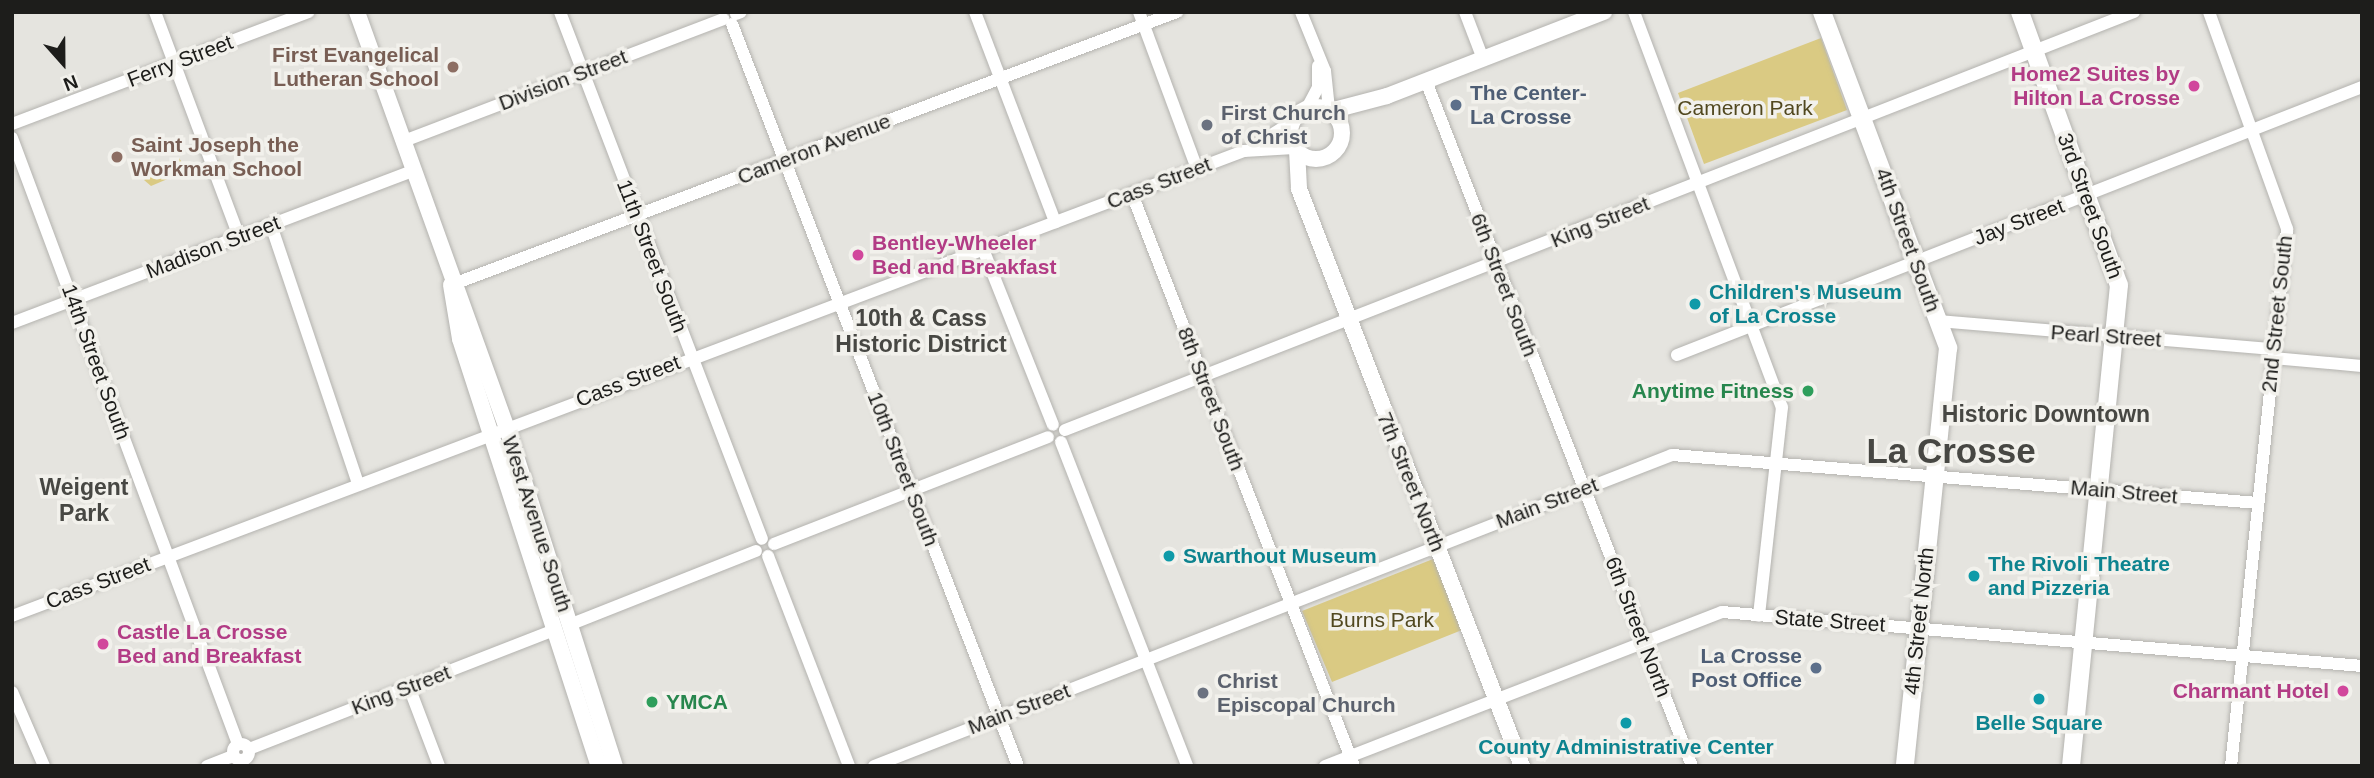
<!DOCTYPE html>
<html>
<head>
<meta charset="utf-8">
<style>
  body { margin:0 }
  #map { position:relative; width:2374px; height:778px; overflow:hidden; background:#e5e4df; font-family:Helvetica,sans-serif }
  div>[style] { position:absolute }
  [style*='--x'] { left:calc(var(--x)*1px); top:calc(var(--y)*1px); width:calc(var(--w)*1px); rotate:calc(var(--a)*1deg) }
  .green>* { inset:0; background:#daca83 }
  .roads { filter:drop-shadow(0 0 2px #b4b3af) drop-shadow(0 0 2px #b4b3af) }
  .minor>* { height:12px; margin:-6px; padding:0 6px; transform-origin:6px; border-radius:6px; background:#fff }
  .minor>.ring { margin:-6px; padding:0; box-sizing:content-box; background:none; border:12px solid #fff; border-radius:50% }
  .major>* { height:16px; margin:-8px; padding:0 8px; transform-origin:8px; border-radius:8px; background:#fff }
  .major>.ring { margin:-8px; padding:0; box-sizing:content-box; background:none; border:16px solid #fff; border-radius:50% }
  .highway>* { height:18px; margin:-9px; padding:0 9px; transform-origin:9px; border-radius:9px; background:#fff }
  .dots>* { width:19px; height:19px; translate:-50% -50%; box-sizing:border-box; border:4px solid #f2f1ec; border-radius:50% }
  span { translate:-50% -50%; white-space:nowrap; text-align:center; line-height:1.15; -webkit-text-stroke:7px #f2f1ec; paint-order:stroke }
  .education-label { font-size:21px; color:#785e54; font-weight:700 }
  .right { translate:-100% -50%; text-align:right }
  .left { translate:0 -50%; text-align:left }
  .street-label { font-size:21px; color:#1d1d1b }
  .hotel-label { font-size:21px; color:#b23c85; font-weight:700 }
  .service-label { font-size:21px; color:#4e5e75; font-weight:700 }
  .park-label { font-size:21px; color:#51481f }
  .worship-label { font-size:21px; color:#5b616d; font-weight:700 }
  .culture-label { font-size:21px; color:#0d838f; font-weight:700 }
  .leisure-label { font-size:21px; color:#27864d; font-weight:700 }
  .neighbourhood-label { font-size:23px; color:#474743; font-weight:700 }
  .town-label { font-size:35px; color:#474743; font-weight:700 }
  .frame { position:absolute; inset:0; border:14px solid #1d1d1b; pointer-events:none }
  .north { position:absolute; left:28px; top:28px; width:70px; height:70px; -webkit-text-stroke:5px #f2f1ec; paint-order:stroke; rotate:159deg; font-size:19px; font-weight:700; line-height:28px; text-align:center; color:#1d1d1b }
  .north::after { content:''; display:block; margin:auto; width:24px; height:32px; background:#1d1d1b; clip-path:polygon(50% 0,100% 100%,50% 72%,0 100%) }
</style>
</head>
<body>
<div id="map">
  <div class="green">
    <i style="clip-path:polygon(1821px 38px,1847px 110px,1704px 164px,1678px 93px)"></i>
    <i style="clip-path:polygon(179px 158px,185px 167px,177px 175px,151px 186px,144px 180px)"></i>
    <i style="clip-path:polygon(1433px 559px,1462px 630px,1332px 682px,1302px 611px)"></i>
  </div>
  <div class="roads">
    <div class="minor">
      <i style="--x:155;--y:12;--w:240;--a:69.5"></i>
      <i style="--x:560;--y:12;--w:564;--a:69.03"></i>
      <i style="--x:975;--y:12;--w:225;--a:69.1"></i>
      <i style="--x:1139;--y:12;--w:167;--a:69.7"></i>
      <i style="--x:1301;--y:12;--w:64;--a:67.9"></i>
      <i style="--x:1325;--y:71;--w:39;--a:84"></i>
      <i style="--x:1465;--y:12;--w:50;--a:69"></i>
      <i style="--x:1634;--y:12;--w:422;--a:69.5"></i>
      <i style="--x:1782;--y:407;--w:210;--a:96.3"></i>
      <i style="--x:2209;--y:12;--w:231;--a:70.2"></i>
      <i style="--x:2287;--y:229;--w:540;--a:95.95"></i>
      <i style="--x:736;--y:14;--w:5;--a:-22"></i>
      <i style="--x:732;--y:24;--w:795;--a:68.92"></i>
      <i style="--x:1426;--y:81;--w:735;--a:68.78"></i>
      <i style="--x:1307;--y:108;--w:24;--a:-62"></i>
      <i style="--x:1318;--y:87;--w:21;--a:-90"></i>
      <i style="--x:12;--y:124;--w:317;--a:-20.7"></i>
      <i style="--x:12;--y:138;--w:647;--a:69.55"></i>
      <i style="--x:404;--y:141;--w:342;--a:-20.9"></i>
      <i style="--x:1260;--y:142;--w:36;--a:-32"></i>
      <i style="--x:1132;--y:194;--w:614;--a:68.79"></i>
      <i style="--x:271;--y:225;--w:273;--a:71.4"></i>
      <i style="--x:983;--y:249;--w:189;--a:68.3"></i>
      <i style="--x:451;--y:285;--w:776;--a:-20.61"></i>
      <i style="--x:1938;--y:321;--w:336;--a:4.8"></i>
      <i style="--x:12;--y:323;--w:429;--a:-20.8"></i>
      <i style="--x:1677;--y:355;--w:736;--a:-21.37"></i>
      <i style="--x:2273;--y:358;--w:89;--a:5.1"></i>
      <i style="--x:1065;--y:430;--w:1148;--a:-21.36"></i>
      <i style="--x:1061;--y:442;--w:348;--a:68.7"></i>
      <i style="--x:774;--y:544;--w:294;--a:-21.3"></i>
      <i style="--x:768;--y:556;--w:225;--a:68.9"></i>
      <i style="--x:12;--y:616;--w:1317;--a:-20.68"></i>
      <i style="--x:1244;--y:151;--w:50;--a:-3.4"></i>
      <i style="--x:569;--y:625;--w:201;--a:-21.6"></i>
      <i style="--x:409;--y:687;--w:85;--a:69.2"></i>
      <i style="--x:12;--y:692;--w:81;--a:66.6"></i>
      <i class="ring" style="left:233px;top:744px;width:4px;height:4px"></i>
      <i style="--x:249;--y:749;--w:327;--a:-21.3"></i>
      <i style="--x:207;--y:766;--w:28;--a:-21"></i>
      <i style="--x:874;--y:766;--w:856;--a:-21.29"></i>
      <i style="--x:1672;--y:455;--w:588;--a:4.68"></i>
      <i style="--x:1325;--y:766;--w:426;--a:-21.2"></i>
      <i style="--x:1722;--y:612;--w:642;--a:4.82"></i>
    </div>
    <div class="major">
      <i style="--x:357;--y:12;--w:442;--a:70.2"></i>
      <i style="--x:507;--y:428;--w:355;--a:72.3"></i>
      <i class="ring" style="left:1290px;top:107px;width:36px;height:36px"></i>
      <i style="--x:1330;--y:111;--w:59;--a:-14.7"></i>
      <i style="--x:1387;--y:96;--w:233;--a:-21.2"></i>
      <i style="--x:1297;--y:150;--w:39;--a:87"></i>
      <i style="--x:1299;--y:189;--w:619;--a:68.87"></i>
      <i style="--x:451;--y:285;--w:55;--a:80.5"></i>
      <i style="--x:460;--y:339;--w:449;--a:72"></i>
    </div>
    <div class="highway">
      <i style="--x:1822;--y:12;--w:359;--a:69.4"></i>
      <i style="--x:1948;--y:348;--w:420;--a:95.9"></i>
      <i style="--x:2020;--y:12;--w:290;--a:70.1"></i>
      <i style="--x:2119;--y:285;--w:483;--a:95.7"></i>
    </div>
  </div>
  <div class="dots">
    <i style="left:453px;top:67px;background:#8d6e63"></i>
    <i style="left:2194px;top:86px;background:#d1479c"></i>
    <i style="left:1456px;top:105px;background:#5c6f8a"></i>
    <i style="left:1207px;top:125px;background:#6b7280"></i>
    <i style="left:117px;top:157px;background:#8d6e63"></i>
    <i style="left:858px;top:255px;background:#d1479c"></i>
    <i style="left:1695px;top:304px;background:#0f9aa8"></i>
    <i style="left:1808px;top:391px;background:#2e9e5b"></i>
    <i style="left:1169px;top:556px;background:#0f9aa8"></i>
    <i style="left:1974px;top:576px;background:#0f9aa8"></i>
    <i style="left:103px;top:644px;background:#d1479c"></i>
    <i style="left:1816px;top:668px;background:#5c6f8a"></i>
    <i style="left:2343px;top:691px;background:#d1479c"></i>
    <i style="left:1203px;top:693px;background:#6b7280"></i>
    <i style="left:2039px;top:699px;background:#0f9aa8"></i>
    <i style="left:652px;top:702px;background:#2e9e5b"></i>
    <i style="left:1626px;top:723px;background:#0f9aa8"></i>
  </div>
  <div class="education-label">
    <span class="right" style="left:439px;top:67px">First Evangelical<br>Lutheran School</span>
    <span class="left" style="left:131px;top:157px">Saint Joseph the<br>Workman School</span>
  </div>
  <div class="street-label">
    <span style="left:180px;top:61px;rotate:-21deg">Ferry Street</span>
    <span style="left:563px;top:80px;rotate:-21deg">Division Street</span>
    <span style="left:814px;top:149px;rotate:-21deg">Cameron Avenue</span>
    <span style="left:1159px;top:183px;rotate:-21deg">Cass Street</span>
    <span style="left:2090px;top:206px;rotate:70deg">3rd Street South</span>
    <span style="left:1600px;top:222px;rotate:-22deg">King Street</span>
    <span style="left:2019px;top:222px;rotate:-21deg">Jay Street</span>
    <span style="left:1908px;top:240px;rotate:70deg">4th Street South</span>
    <span style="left:213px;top:247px;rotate:-21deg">Madison Street</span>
    <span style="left:652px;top:256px;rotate:69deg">11th Street South</span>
    <span style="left:1504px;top:285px;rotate:69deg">6th Street South</span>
    <span style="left:2277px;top:314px;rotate:-84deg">2nd Street South</span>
    <span style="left:2106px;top:336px;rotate:4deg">Pearl Street</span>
    <span style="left:96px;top:362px;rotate:70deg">14th Street South</span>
    <span style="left:628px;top:381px;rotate:-21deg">Cass Street</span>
    <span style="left:1211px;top:399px;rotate:69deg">8th Street South</span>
    <span style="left:903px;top:469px;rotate:69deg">10th Street South</span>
    <span style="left:1411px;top:482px;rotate:68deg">7th Street North</span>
    <span style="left:2124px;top:492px;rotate:5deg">Main Street</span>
    <span style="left:1547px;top:503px;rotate:-21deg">Main Street</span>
    <span style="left:537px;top:524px;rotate:72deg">West Avenue South</span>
    <span style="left:98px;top:583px;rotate:-21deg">Cass Street</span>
    <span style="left:1830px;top:621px;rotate:4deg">State Street</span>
    <span style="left:1919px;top:621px;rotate:-84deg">4th Street North</span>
    <span style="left:1638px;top:627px;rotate:69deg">6th Street North</span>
    <span style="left:401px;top:690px;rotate:-21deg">King Street</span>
    <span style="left:1019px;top:709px;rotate:-21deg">Main Street</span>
  </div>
  <div class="hotel-label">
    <span class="right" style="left:2180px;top:86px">Home2 Suites by<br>Hilton La Crosse</span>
    <span class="left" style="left:872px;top:255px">Bentley-Wheeler<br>Bed and Breakfast</span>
    <span class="left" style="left:117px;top:644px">Castle La Crosse<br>Bed and Breakfast</span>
    <span class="right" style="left:2329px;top:691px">Charmant Hotel</span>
  </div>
  <div class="service-label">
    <span class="left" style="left:1470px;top:105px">The Center-<br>La Crosse</span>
    <span class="right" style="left:1802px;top:668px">La Crosse<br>Post Office</span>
  </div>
  <div class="park-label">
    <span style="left:1745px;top:108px">Cameron Park</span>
    <span style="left:1382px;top:620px">Burns Park</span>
  </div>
  <div class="worship-label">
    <span class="left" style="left:1221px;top:125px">First Church<br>of Christ</span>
    <span class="left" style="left:1217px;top:693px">Christ<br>Episcopal Church</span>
  </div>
  <div class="culture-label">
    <span class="left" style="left:1709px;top:304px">Children's Museum<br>of La Crosse</span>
    <span class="left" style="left:1183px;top:556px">Swarthout Museum</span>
    <span class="left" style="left:1988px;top:576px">The Rivoli Theatre<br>and Pizzeria</span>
    <span style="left:2039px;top:723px">Belle Square</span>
    <span style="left:1626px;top:747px">County Administrative Center</span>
  </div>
  <div class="leisure-label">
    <span class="right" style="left:1794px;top:391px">Anytime Fitness</span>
    <span class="left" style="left:666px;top:702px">YMCA</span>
  </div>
  <div class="neighbourhood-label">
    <span style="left:921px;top:331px">10th &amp; Cass<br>Historic District</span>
    <span style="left:2046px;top:414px">Historic Downtown</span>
    <span style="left:84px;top:500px">Weigent<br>Park</span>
  </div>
  <div class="town-label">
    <span style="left:1951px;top:451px">La Crosse</span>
  </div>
  <div class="frame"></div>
  <div class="north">N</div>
</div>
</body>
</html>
